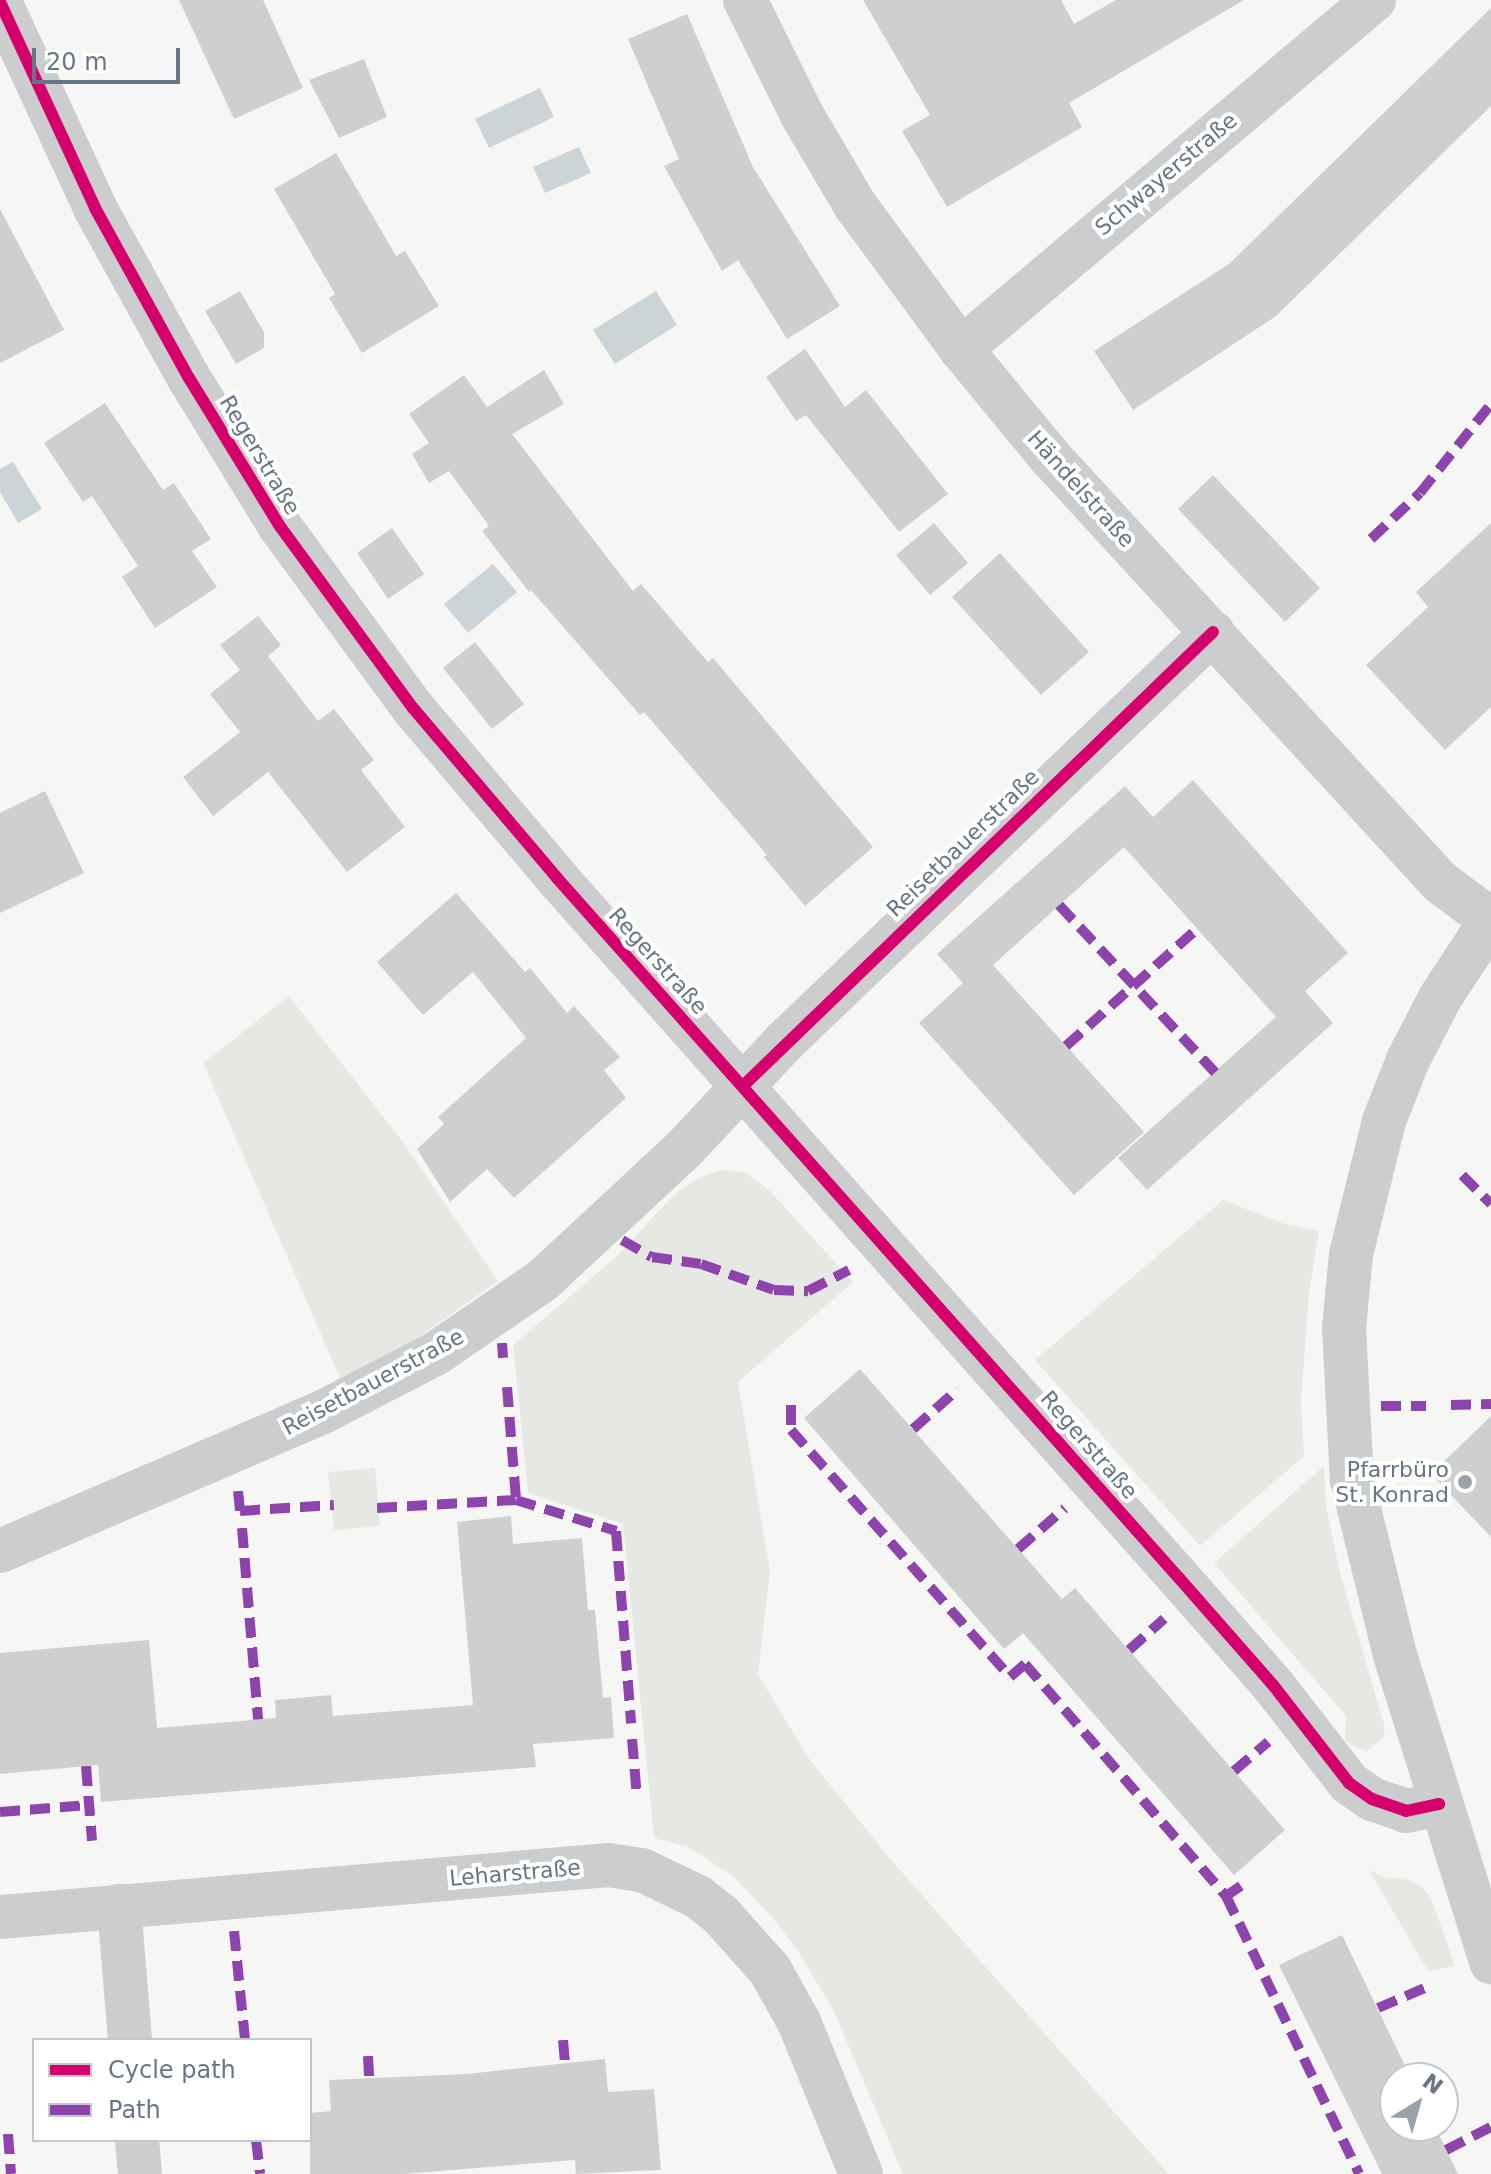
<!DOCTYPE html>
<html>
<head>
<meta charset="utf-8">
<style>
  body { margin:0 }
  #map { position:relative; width:1491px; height:2174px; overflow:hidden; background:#f6f6f5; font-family:"DejaVu Sans",sans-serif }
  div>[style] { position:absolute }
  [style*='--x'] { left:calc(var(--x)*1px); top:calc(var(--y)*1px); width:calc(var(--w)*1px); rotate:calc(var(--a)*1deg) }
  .green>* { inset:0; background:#e6e9e3 }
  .water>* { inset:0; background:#cdd4d8 }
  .building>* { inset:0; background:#ced0d0 }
  .minor>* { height:44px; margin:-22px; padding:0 22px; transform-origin:22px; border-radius:22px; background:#cccdce }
  .quiet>* { height:10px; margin-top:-5px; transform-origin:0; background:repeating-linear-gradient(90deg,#8e44ad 0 20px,transparent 0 30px) }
  .cycleway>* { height:12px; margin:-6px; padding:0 6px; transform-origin:6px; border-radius:6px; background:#d6006c }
  .dots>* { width:22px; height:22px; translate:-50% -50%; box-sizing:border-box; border:4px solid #fff; border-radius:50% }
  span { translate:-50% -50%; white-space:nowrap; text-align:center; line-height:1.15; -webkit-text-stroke:8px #fff; paint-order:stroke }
  .street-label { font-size:22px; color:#677684 }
  .poi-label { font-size:22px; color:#677684 }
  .right { translate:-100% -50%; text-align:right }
  .legend { position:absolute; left:32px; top:2038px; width:280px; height:104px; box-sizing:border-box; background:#fff; border:2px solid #c2c8ce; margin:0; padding:10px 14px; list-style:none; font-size:24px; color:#677684 }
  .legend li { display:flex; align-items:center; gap:16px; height:40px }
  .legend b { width:40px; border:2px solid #c2c8ce }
  .north { position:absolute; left:1379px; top:2062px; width:80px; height:80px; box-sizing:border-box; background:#fff; border:2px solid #c2c8ce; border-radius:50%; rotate:37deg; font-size:22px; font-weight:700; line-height:32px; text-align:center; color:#677684 }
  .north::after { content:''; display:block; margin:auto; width:28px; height:36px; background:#99a3ac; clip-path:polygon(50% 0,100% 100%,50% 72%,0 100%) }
  .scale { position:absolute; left:32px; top:48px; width:148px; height:36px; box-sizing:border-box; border:4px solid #677684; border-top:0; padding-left:10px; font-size:24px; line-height:28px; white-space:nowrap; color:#677684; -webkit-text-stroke:6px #fff; paint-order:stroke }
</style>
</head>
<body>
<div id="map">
  <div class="green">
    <i style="clip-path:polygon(289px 996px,403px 1142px,498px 1281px,406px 1346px,340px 1378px,203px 1063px)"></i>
    <i style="clip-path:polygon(722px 1170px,744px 1172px,770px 1191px,853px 1282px,738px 1382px,770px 1571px,758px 1675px,810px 1760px,892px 1861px,1169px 2174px,903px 2174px,833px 2009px,796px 1948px,770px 1915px,734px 1877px,689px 1847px,654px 1838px,623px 1524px,528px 1493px,513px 1345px,616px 1257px,675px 1194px,700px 1177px)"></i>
    <i style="clip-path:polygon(1223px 1200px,1285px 1224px,1319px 1231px,1309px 1293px,1301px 1402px,1304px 1456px,1200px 1546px,1035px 1360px)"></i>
    <i style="clip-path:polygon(1324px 1466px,1326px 1505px,1339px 1569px,1385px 1728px,1383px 1738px,1367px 1751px,1350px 1745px,1345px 1739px,1346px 1716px,1214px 1563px)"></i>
    <i style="clip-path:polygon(375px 1468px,380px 1526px,334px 1530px,328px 1472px)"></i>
    <i style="clip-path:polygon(1369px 1870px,1387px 1878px,1410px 1880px,1422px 1887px,1431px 1898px,1455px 1966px,1428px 1971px)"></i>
  </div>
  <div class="water">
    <i style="clip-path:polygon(540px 88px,554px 117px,489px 148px,475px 119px)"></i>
    <i style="clip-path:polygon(579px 147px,591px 173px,545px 193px,533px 167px)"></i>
    <i style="clip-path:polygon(656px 291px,677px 325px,615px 364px,593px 330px)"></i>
    <i style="clip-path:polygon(13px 462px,42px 509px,18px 523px,0 492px,0 469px)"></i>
    <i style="clip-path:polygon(493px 564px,517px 592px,468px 633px,444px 604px)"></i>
  </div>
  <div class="building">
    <i style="clip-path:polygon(179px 0,263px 0,303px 88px,234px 119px)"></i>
    <i style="clip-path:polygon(863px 0,1061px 0,1074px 24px,1116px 0,1244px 0,1069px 103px,1082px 127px,947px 207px,902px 131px,930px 115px)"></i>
    <i style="clip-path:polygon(1491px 8px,1491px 106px,1276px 316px,1133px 410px,1094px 351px,1229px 264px)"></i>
    <i style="clip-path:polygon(687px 14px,753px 167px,840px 306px,787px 339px,738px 260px,722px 271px,664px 166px,679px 159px,628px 39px)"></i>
    <i style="clip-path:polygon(364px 59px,387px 117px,339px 138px,309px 80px)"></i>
    <i style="clip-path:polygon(336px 153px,396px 256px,405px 251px,439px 306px,362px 353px,329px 298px,335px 294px,274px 189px)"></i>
    <i style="clip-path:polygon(0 209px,64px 330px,0 363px)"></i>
    <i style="clip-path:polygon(240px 291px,264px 332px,264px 348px,236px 364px,205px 311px)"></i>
    <i style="clip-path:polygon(805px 349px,845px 407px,866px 390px,948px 494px,899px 532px,806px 415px,796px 421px,766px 377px)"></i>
    <i style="clip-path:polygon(544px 370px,564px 404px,512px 434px,633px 591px,641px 584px,708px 662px,713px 658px,873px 847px,805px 906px,764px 857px,767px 855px,644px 712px,640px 715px,531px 590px,529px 592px,482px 531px,489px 526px,449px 471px,429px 483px,412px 454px,429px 443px,409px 414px,464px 375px,487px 407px)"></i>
    <i style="clip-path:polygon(105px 403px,163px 490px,174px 483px,211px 539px,192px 551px,217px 587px,155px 628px,122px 577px,138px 566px,92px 496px,83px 502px,44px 443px)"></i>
    <i style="clip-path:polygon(1213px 475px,1320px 588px,1285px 622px,1178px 509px)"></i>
    <i style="clip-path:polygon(934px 523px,968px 563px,930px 595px,896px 555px)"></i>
    <i style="clip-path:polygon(1491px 523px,1491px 707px,1445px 750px,1366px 665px,1428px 607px,1416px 592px)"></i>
    <i style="clip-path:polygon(392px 528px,424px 574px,388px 599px,357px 553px)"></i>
    <i style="clip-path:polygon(1000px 553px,1089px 652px,1041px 695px,952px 597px)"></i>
    <i style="clip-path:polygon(258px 616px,281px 645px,268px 656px,318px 721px,334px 709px,374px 760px,361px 770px,405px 827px,347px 872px,268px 772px,213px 816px,183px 777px,240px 732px,210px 694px,240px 670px,220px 645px)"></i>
    <i style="clip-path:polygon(475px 642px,524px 704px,492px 729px,443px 668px)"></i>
    <i style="clip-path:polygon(1193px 780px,1348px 953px,1305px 991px,1333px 1023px,1147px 1190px,1118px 1158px,1276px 1017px,1124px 847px,993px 965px,1144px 1132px,1074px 1195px,919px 1023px,963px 983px,937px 954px,1125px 786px,1153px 817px)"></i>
    <i style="clip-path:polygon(45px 791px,84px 873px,0 913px,0 813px)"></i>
    <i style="clip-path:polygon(456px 893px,525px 972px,530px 968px,567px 1013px,574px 1006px,620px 1057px,604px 1070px,626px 1098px,514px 1198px,487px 1169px,450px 1202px,417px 1149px,444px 1124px,438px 1117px,526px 1038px,473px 972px,423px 1015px,377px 962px)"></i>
    <i style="clip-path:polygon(860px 1369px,1062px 1599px,1075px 1588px,1285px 1830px,1234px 1875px,1023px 1633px,1004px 1649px,804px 1418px)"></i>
    <i style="clip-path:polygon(1491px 1416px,1491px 1537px,1431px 1474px)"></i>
    <i style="clip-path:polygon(511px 1516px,513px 1544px,582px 1538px,588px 1610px,595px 1610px,603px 1698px,611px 1697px,614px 1738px,533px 1744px,536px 1767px,101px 1802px,98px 1765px,0 1774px,0 1653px,149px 1640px,157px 1728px,276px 1718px,275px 1700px,331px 1695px,333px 1716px,473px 1705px,457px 1522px)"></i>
    <i style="clip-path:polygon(1342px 1935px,1411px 2078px,1395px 2078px,1395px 2126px,1435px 2126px,1458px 2174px,1382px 2174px,1279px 1965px)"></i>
    <i style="clip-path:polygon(605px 2059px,608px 2092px,654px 2089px,661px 2170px,576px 2174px,575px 2160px,405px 2174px,310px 2174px,310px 2113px,331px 2111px,329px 2080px,467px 2074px)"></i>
  </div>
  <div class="minor">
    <i style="--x:745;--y:0;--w:128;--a:63.6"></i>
    <i style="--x:802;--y:115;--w:104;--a:59.5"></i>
    <i style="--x:855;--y:205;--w:179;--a:53.6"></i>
    <i style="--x:961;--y:349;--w:141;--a:50.5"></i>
    <i style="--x:1051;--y:458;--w:575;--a:47.47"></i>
    <i style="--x:1440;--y:882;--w:64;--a:36.7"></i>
    <i style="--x:0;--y:2;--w:227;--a:65.2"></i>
    <i style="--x:95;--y:208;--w:194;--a:61.1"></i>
    <i style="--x:189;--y:378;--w:172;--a:58.5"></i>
    <i style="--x:279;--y:525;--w:227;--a:53.8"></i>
    <i style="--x:413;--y:708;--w:223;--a:49.7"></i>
    <i style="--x:557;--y:878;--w:936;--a:48.38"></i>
    <i style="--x:1179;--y:1578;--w:142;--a:48.7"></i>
    <i style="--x:1273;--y:1685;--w:124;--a:52.2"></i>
    <i style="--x:1349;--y:1783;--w:28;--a:35"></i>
    <i style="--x:1372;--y:1799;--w:36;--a:19"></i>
    <i style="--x:1406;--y:1811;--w:34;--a:-12"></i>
    <i style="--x:961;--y:349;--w:541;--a:-40.2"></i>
    <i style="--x:1491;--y:920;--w:93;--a:123.2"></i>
    <i style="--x:1440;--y:998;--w:70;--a:117.3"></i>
    <i style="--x:1408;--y:1060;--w:66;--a:111.5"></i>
    <i style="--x:1384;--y:1121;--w:137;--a:103.9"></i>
    <i style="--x:1351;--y:1254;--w:74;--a:95.4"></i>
    <i style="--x:1344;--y:1328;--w:152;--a:87"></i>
    <i style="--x:1352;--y:1480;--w:180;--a:76.2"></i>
    <i style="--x:1395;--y:1655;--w:322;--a:72.6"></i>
    <i style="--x:0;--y:1551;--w:352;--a:-23.3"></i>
    <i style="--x:323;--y:1412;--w:126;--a:-27.4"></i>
    <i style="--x:435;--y:1354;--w:131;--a:-34.4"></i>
    <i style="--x:543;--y:1280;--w:192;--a:-42.9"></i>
    <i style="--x:684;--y:1149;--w:146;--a:-46.9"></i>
    <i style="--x:784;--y:1042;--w:593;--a:-43.7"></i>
    <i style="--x:119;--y:1906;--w:134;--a:85.3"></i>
    <i style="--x:0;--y:1917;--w:611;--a:-4.88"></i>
    <i style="--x:609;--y:1865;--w:33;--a:9"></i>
    <i style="--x:642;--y:1870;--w:62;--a:25.7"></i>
    <i style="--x:698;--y:1897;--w:29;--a:38"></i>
    <i style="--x:721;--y:1915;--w:74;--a:48.3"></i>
    <i style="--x:770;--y:1970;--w:60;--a:60.9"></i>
    <i style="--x:799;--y:2022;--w:164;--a:67.8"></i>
    <i style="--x:137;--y:2140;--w:34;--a:85"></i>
  </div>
  <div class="quiet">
    <i style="--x:1371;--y:539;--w:67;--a:-43.2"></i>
    <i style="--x:1420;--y:493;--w:114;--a:-51.4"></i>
    <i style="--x:1059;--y:905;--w:229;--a:47"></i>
    <i style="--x:1066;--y:1046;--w:176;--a:-41.8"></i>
    <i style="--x:1462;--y:1175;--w:41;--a:45"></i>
    <i style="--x:622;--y:1240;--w:34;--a:30"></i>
    <i style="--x:652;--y:1257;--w:49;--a:8.1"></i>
    <i style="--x:701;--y:1264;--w:77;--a:19.6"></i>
    <i style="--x:774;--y:1290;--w:34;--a:2"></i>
    <i style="--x:808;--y:1291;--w:46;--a:-27.1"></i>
    <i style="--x:502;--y:1343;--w:15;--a:86"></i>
    <i style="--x:507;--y:1387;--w:113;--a:85.4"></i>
    <i style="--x:791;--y:1405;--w:25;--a:90"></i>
    <i style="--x:791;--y:1430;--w:330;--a:48.4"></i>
    <i style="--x:1010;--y:1677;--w:20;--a:-41"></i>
    <i style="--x:1025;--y:1664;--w:307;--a:49.1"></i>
    <i style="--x:1226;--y:1896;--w:308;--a:64.4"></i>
    <i style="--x:1451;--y:1405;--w:40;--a:-1.4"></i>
    <i style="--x:1381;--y:1406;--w:45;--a:0"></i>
    <i style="--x:913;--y:1429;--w:60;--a:-41.6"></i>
    <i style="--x:238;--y:1491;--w:20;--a:84"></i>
    <i style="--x:240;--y:1511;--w:94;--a:-3.7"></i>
    <i style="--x:377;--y:1508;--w:139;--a:-3.3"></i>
    <i style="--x:516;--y:1500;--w:105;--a:17.2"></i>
    <i style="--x:616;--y:1531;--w:193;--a:85.5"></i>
    <i style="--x:242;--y:1528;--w:192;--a:85.2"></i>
    <i style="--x:1018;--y:1549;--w:62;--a:-41.1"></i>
    <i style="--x:1129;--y:1650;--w:47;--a:-41.5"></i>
    <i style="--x:632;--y:1739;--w:58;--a:85.1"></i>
    <i style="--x:86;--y:1766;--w:75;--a:85.4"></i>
    <i style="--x:1234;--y:1771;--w:45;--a:-40.5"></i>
    <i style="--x:0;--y:1812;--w:89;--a:-4.5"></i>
    <i style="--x:1226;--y:1896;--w:18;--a:-34"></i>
    <i style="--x:234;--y:1931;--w:110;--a:84.2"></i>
    <i style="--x:1378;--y:2008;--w:53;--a:-23.2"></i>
    <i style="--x:563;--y:2040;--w:22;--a:85"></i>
    <i style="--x:368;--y:2056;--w:21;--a:87"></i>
    <i style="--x:8;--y:2134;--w:40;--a:85.7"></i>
    <i style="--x:256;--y:2140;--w:34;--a:83"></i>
    <i style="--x:1446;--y:2150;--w:51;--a:-27.1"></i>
  </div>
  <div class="cycleway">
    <i style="--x:0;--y:2;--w:227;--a:65.2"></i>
    <i style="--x:95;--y:208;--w:194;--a:61.1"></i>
    <i style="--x:189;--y:378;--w:172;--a:58.5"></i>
    <i style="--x:279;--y:525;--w:227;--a:53.8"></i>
    <i style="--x:413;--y:708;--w:223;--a:49.7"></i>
    <i style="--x:557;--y:878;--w:936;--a:48.38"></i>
    <i style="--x:1179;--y:1578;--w:142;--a:48.7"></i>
    <i style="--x:1273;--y:1685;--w:124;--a:52.2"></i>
    <i style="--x:1349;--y:1783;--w:28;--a:35"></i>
    <i style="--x:1372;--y:1799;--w:36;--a:19"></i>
    <i style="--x:1406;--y:1811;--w:34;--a:-12"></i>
    <i style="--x:744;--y:1085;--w:652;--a:-44.01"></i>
  </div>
  <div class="dots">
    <i style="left:1465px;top:1482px;background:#99a3ac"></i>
  </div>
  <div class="street-label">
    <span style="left:1166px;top:174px;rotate:-40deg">Schwayerstraße</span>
    <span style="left:260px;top:455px;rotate:59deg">Regerstraße</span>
    <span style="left:1081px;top:489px;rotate:48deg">Händelstraße</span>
    <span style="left:963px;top:843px;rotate:-44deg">Reisetbauerstraße</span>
    <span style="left:658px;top:961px;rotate:48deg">Regerstraße</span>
    <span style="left:373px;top:1382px;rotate:-28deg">Reisetbauerstraße</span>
    <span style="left:1089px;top:1445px;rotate:49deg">Regerstraße</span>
    <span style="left:515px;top:1873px;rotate:-5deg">Leharstraße</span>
  </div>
  <div class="poi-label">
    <span class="right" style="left:1449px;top:1482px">Pfarrbüro<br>St. Konrad</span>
  </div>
  <ul class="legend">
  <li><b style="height:10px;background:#d6006c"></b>Cycle path</li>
  <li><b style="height:10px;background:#8e44ad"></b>Path</li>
  </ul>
  <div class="north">N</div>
  <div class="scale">20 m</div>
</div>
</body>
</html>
